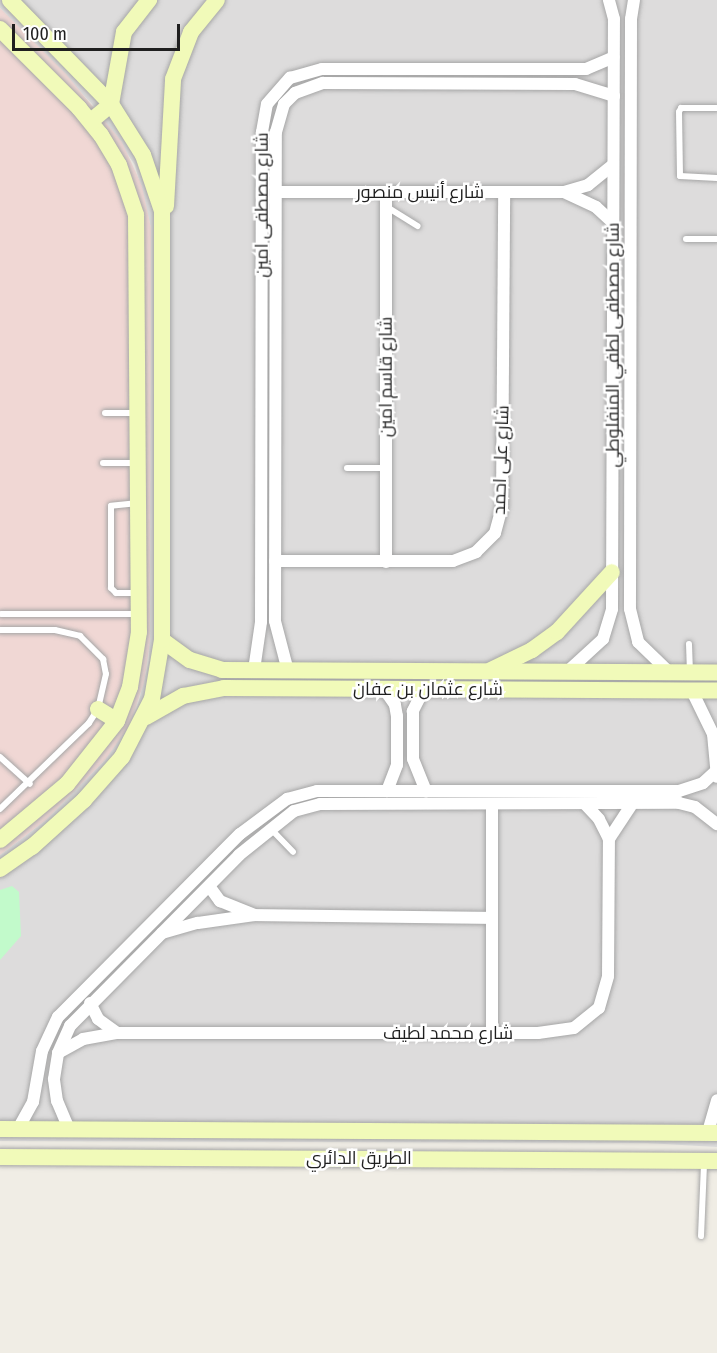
<!DOCTYPE html>
<html>
<head>
<meta charset="utf-8">
<style>
  body { margin:0 }
  #map { position:relative; width:717px; height:1353px; overflow:hidden; background:#f0ede5; font-family:"Fira Sans Condensed",Cairo,sans-serif }
  div>[style] { position:absolute }
  [style*='--x'] { left:calc(var(--x)*1px); top:calc(var(--y)*1px); width:calc(var(--w)*1px); rotate:calc(var(--a)*1deg) }
  .residential>* { inset:0; background:#dddcdc }
  .commercial>* { inset:0; background:#f0d7d4 }
  .park>* { inset:0; background:#c2facb }
  .roads { filter:drop-shadow(0 0 2px #a6a6a6) drop-shadow(0 0 2px #a6a6a6) }
  .lane>* { height:6px; margin:-3px; padding:0 3px; transform-origin:3px; border-radius:3px; background:#fff }
  .street>* { height:12px; margin:-6px; padding:0 6px; transform-origin:6px; border-radius:6px; background:#fff }
  .secondary>* { height:16px; margin:-8px; padding:0 8px; transform-origin:8px; border-radius:8px; background:#f1fab9 }
  span { translate:-50% -50%; white-space:nowrap; text-align:center; line-height:1.15; -webkit-text-stroke:5px #fff; paint-order:stroke }
  .street-label { font-size:18px; color:#1f1f1f }
  .scale { position:absolute; left:12px; top:24px; width:168px; height:27px; box-sizing:border-box; border:3px solid #1f1f1f; border-top:0; padding-left:8px; font-size:18px; line-height:21px; white-space:nowrap; color:#1f1f1f; -webkit-text-stroke:4px #fff; paint-order:stroke }
</style>
</head>
<body>
<div id="map">
  <div class="residential">
    <i style="clip-path:polygon(0 0,717px 0,717px 1147px,647px 1143px,0 1141px,0 855px,46px 820px,105px 760px,137px 708px,149px 661px,151px 228px,135px 165px,95px 107px,0 8px)"></i>
  </div>
  <div class="commercial">
    <i style="clip-path:polygon(0 8px,66px 74px,122px 142px,142px 186px,151px 228px,150px 642px,144px 683px,129px 726px,105px 760px,46px 820px,0 855px)"></i>
  </div>
  <div class="park">
    <i style="clip-path:polygon(12px 886px,19px 892px,21px 936px,0 960px,0 890px)"></i>
  </div>
  <div class="roads">
    <div class="lane">
      <i style="--x:717;--y:108;--w:36;--a:180"></i>
      <i style="--x:681;--y:108;--w:4;--a:117"></i>
      <i style="--x:679;--y:112;--w:64;--a:89.1"></i>
      <i style="--x:680;--y:176;--w:37;--a:3"></i>
      <i style="--x:387;--y:207;--w:36;--a:32"></i>
      <i style="--x:686;--y:239;--w:31;--a:0"></i>
      <i style="--x:105;--y:413;--w:32;--a:0"></i>
      <i style="--x:103;--y:463;--w:34;--a:0"></i>
      <i style="--x:347;--y:468;--w:39;--a:0"></i>
      <i style="--x:138;--y:503;--w:27;--a:174"></i>
      <i style="--x:111;--y:506;--w:82;--a:90"></i>
      <i style="--x:111;--y:588;--w:7;--a:45"></i>
      <i style="--x:116;--y:593;--w:22;--a:0"></i>
      <i style="--x:1;--y:614;--w:137;--a:0"></i>
      <i style="--x:0;--y:630;--w:55;--a:0"></i>
      <i style="--x:55;--y:630;--w:26;--a:13"></i>
      <i style="--x:80;--y:636;--w:33;--a:45"></i>
      <i style="--x:103;--y:659;--w:15;--a:79"></i>
      <i style="--x:106;--y:674;--w:36;--a:103"></i>
      <i style="--x:98;--y:709;--w:17;--a:123"></i>
      <i style="--x:89;--y:723;--w:124;--a:136"></i>
      <i style="--x:689;--y:644;--w:26;--a:88"></i>
      <i style="--x:0;--y:757;--w:40;--a:42"></i>
      <i style="--x:270;--y:828;--w:33;--a:46"></i>
      <i style="--x:701;--y:1236;--w:73;--a:-87.6"></i>
    </div>
    <div class="street">
      <i style="--x:634;--y:0;--w:19;--a:99"></i>
      <i style="--x:631;--y:19;--w:590;--a:90.1"></i>
      <i style="--x:630;--y:609;--w:34;--a:76"></i>
      <i style="--x:638;--y:642;--w:45;--a:44.1"></i>
      <i style="--x:276;--y:192;--w:288;--a:0"></i>
      <i style="--x:564;--y:192;--w:25;--a:-16"></i>
      <i style="--x:588;--y:185;--w:32;--a:-39"></i>
      <i style="--x:564;--y:192;--w:35;--a:25"></i>
      <i style="--x:596;--y:207;--w:23;--a:43"></i>
      <i style="--x:275;--y:561;--w:178;--a:0"></i>
      <i style="--x:453;--y:561;--w:25;--a:-21"></i>
      <i style="--x:476;--y:552;--w:27;--a:-45"></i>
      <i style="--x:495;--y:533;--w:28;--a:-75"></i>
      <i style="--x:502;--y:506;--w:314;--a:-89.6"></i>
      <i style="--x:386;--y:562;--w:370;--a:-90"></i>
      <i style="--x:254;--y:670;--w:49;--a:-81.7"></i>
      <i style="--x:261;--y:622;--w:490;--a:-89.9"></i>
      <i style="--x:262;--y:132;--w:28;--a:-80"></i>
      <i style="--x:267;--y:104;--w:35;--a:-49"></i>
      <i style="--x:290;--y:78;--w:33;--a:-16"></i>
      <i style="--x:322;--y:69;--w:264;--a:0"></i>
      <i style="--x:586;--y:69;--w:30;--a:-23"></i>
      <i style="--x:288;--y:671;--w:52;--a:-104.6"></i>
      <i style="--x:275;--y:621;--w:489;--a:-89.9"></i>
      <i style="--x:276;--y:132;--w:29;--a:-74"></i>
      <i style="--x:284;--y:104;--w:16;--a:-45"></i>
      <i style="--x:295;--y:93;--w:30;--a:-20"></i>
      <i style="--x:323;--y:83;--w:252;--a:0.2"></i>
      <i style="--x:575;--y:84;--w:41;--a:17.1"></i>
      <i style="--x:567;--y:672;--w:49;--a:-42.5"></i>
      <i style="--x:603;--y:639;--w:31;--a:-73"></i>
      <i style="--x:612;--y:609;--w:590;--a:-89.81"></i>
      <i style="--x:614;--y:19;--w:20;--a:-105"></i>
      <i style="--x:384;--y:689;--w:19;--a:55"></i>
      <i style="--x:395;--y:705;--w:11;--a:80"></i>
      <i style="--x:397;--y:716;--w:49;--a:90"></i>
      <i style="--x:397;--y:765;--w:28;--a:111"></i>
      <i style="--x:424;--y:689;--w:25;--a:117"></i>
      <i style="--x:413;--y:711;--w:48;--a:90"></i>
      <i style="--x:413;--y:759;--w:35;--a:68"></i>
      <i style="--x:692;--y:691;--w:48;--a:64"></i>
      <i style="--x:713;--y:734;--w:43;--a:84.7"></i>
      <i style="--x:609;--y:839;--w:42;--a:-56.7"></i>
      <i style="--x:209;--y:886;--w:19;--a:54"></i>
      <i style="--x:220;--y:901;--w:35;--a:22"></i>
      <i style="--x:162;--y:933;--w:37;--a:-16"></i>
      <i style="--x:198;--y:923;--w:57;--a:-8.1"></i>
      <i style="--x:254;--y:915;--w:238;--a:0.7"></i>
      <i style="--x:90;--y:1003;--w:18;--a:63"></i>
      <i style="--x:98;--y:1019;--w:24;--a:36"></i>
      <i style="--x:492;--y:1033;--w:229;--a:-90"></i>
      <i style="--x:58;--y:1053;--w:29;--a:-29"></i>
      <i style="--x:83;--y:1039;--w:35;--a:-10"></i>
      <i style="--x:117;--y:1033;--w:421;--a:0"></i>
      <i style="--x:538;--y:1033;--w:36;--a:-8"></i>
      <i style="--x:574;--y:1028;--w:32;--a:-39"></i>
      <i style="--x:599;--y:1008;--w:33;--a:-74"></i>
      <i style="--x:608;--y:976;--w:137;--a:-89.6"></i>
      <i style="--x:609;--y:839;--w:22;--a:-117"></i>
      <i style="--x:599;--y:819;--w:21;--a:-133"></i>
      <i style="--x:18;--y:1129;--w:31;--a:-61"></i>
      <i style="--x:33;--y:1102;--w:52;--a:-80"></i>
      <i style="--x:42;--y:1051;--w:38;--a:-65"></i>
      <i style="--x:58;--y:1017;--w:258;--a:-45.2"></i>
      <i style="--x:240;--y:834;--w:59;--a:-36.7"></i>
      <i style="--x:287;--y:799;--w:31;--a:-15"></i>
      <i style="--x:317;--y:791;--w:362;--a:0"></i>
      <i style="--x:679;--y:791;--w:25;--a:-18"></i>
      <i style="--x:703;--y:783;--w:19;--a:-43"></i>
      <i style="--x:69;--y:1129;--w:30;--a:-113"></i>
      <i style="--x:57;--y:1101;--w:22;--a:-98"></i>
      <i style="--x:54;--y:1079;--w:26;--a:-81"></i>
      <i style="--x:58;--y:1053;--w:30;--a:-66"></i>
      <i style="--x:70;--y:1026;--w:240;--a:-45.3"></i>
      <i style="--x:239;--y:855;--w:70;--a:-38.7"></i>
      <i style="--x:294;--y:811;--w:27;--a:-15"></i>
      <i style="--x:320;--y:804;--w:359;--a:-0.2"></i>
      <i style="--x:679;--y:803;--w:16;--a:14"></i>
      <i style="--x:695;--y:807;--w:28;--a:38"></i>
      <i style="--x:708;--y:1132;--w:33;--a:-74"></i>
    </div>
    <div class="secondary">
      <i style="--x:0;--y:29;--w:112;--a:45"></i>
      <i style="--x:79;--y:108;--w:35;--a:51"></i>
      <i style="--x:101;--y:135;--w:35;--a:59"></i>
      <i style="--x:119;--y:165;--w:53;--a:71.2"></i>
      <i style="--x:136;--y:215;--w:417;--a:89.6"></i>
      <i style="--x:139;--y:632;--w:56;--a:99.3"></i>
      <i style="--x:130;--y:687;--w:36;--a:111"></i>
      <i style="--x:117;--y:721;--w:80;--a:128.4"></i>
      <i style="--x:67;--y:784;--w:87;--a:140.1"></i>
      <i style="--x:91;--y:121;--w:26;--a:-40"></i>
      <i style="--x:111;--y:104;--w:73;--a:-79.8"></i>
      <i style="--x:124;--y:32;--w:41;--a:-52"></i>
      <i style="--x:166;--y:206;--w:127;--a:-86.8"></i>
      <i style="--x:173;--y:79;--w:50;--a:-69"></i>
      <i style="--x:191;--y:32;--w:41;--a:-50.9"></i>
      <i style="--x:162;--y:640;--w:34;--a:36"></i>
      <i style="--x:190;--y:660;--w:34;--a:17"></i>
      <i style="--x:222;--y:670;--w:495;--a:0.3"></i>
      <i style="--x:491;--y:670;--w:46;--a:-26"></i>
      <i style="--x:532;--y:650;--w:31;--a:-36"></i>
      <i style="--x:557;--y:632;--w:81;--a:-47.5"></i>
      <i style="--x:98;--y:709;--w:22;--a:32"></i>
      <i style="--x:146;--y:717;--w:43;--a:-29.6"></i>
      <i style="--x:183;--y:696;--w:42;--a:-11"></i>
      <i style="--x:224;--y:688;--w:493;--a:0.3"></i>
      <i style="--x:0;--y:869;--w:39;--a:-35"></i>
      <i style="--x:32;--y:847;--w:70;--a:-42.1"></i>
      <i style="--x:84;--y:800;--w:57;--a:-48.5"></i>
      <i style="--x:122;--y:757;--w:65;--a:-62.7"></i>
      <i style="--x:152;--y:699;--w:60;--a:-80.4"></i>
      <i style="--x:162;--y:640;--w:429;--a:-90"></i>
      <i style="--x:162;--y:211;--w:59;--a:-108.7"></i>
      <i style="--x:143;--y:155;--w:60;--a:-122.1"></i>
      <i style="--x:111;--y:104;--w:145;--a:-134.2"></i>
      <i style="--x:0;--y:1129;--w:717;--a:0.32"></i>
      <i style="--x:0;--y:1157;--w:717;--a:0.32"></i>
    </div>
  </div>
  <div class="street-label">
    <span style="left:420px;top:192px">شارع أنيس منصور</span>
    <span style="left:262px;top:205px;rotate:-90deg">شارع مصطفى امين</span>
    <span style="left:613px;top:345px;rotate:-90deg">شارع مصطفى لطفي المنفلوطي</span>
    <span style="left:386px;top:377px;rotate:-90deg">شارع قاسم امين</span>
    <span style="left:501px;top:460px;rotate:-88deg">شارع على احمد</span>
    <span style="left:428px;top:689px">شارع عثمان بن عفان</span>
    <span style="left:448px;top:1033px">شارع محمد لطيف</span>
    <span style="left:359px;top:1158px">الطريق الدائري</span>
  </div>
  <div class="scale">100 m</div>
</div>
</body>
</html>
